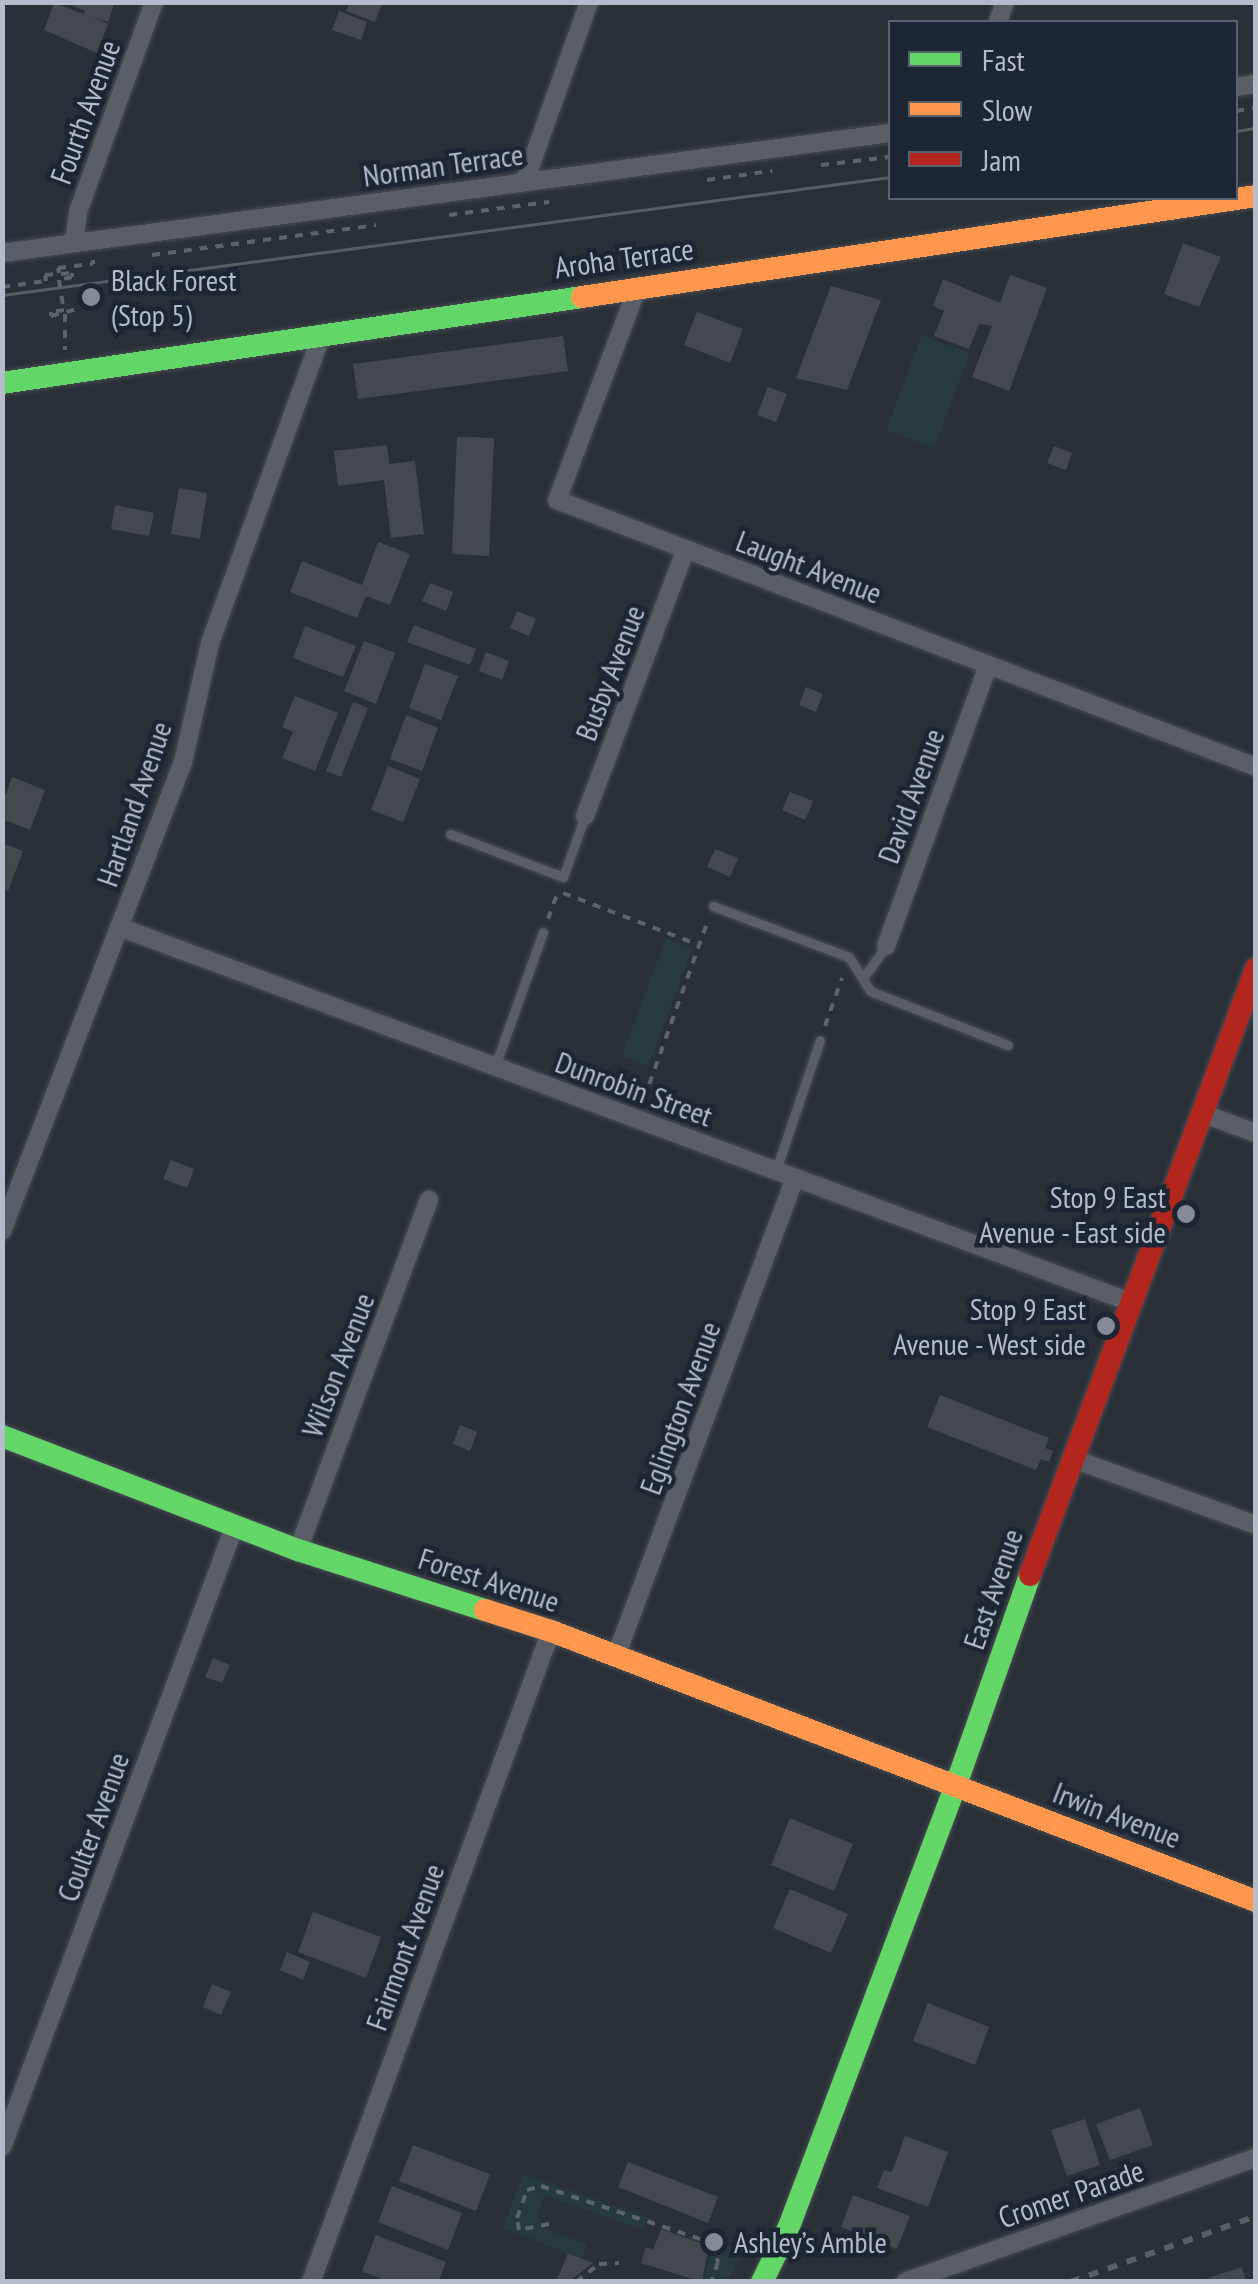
<!DOCTYPE html>
<html>
<head>
<meta charset="utf-8">
<style>
  body { margin:0 }
  #map { position:relative; width:1258px; height:2284px; overflow:hidden; background:#2a3038; font-family:"PT Sans Narrow",sans-serif }
  div>[style] { position:absolute }
  [style*='--x'] { left:calc(var(--x)*1px); top:calc(var(--y)*1px); width:calc(var(--w)*1px); rotate:calc(var(--a)*1deg) }
  .green>* { inset:0; background:#273a3e }
  .building>* { inset:0; background:#444950 }
  .path>* { height:4px; margin-top:-2px; transform-origin:0; background:repeating-linear-gradient(90deg,#5d636a 0 8px,transparent 0 16px) }
  .roads { filter:drop-shadow(0 0 2px #484c53) drop-shadow(0 0 2px #484c53) }
  .lane>* { height:9px; margin:-4.5px; padding:0 4.5px; transform-origin:4.5px; border-radius:4.5px; background:#5a5e66 }
  .street>* { height:18px; margin:-9px; padding:0 9px; transform-origin:9px; border-radius:9px; background:#5a5e66 }
  .fast>* { height:22px; margin:-11px; padding:0 11px; transform-origin:11px; border-radius:11px; background:#63d668 }
  .slow>* { height:22px; margin:-11px; padding:0 11px; transform-origin:11px; border-radius:11px; background:#ff974d }
  .jam>* { height:22px; margin:-11px; padding:0 11px; transform-origin:11px; border-radius:11px; background:#b3261e }
  .tram>* { height:2.5px; margin:-1.25px; padding:0 1.25px; transform-origin:1.25px; border-radius:1.25px; background:#595d64 }
  .rail>* { height:6px; margin-top:-3px; transform-origin:0; background:repeating-linear-gradient(90deg,#595d64 0 10px,transparent 0 20px) }
  .dots>* { width:28px; height:28px; translate:-50% -50%; box-sizing:border-box; border:5px solid #1d2633; border-radius:50% }
  span { translate:-50% -50%; white-space:nowrap; text-align:center; line-height:1.15; -webkit-text-stroke:9px #1d2633; paint-order:stroke }
  .street-label { font-size:30px; color:#b4bcc9 }
  .poi-label { font-size:30px; color:#b4bcc9 }
  .left { translate:0 -50%; text-align:left }
  .right { translate:-100% -50%; text-align:right }
  .frame { position:absolute; inset:0; border:5px solid #b4bcc9; pointer-events:none }
  .legend { position:absolute; left:888px; top:20px; width:350px; height:180px; box-sizing:border-box; background:#1d2633; border:2px solid #59626f; margin:0; padding:12px 18px; list-style:none; font-size:30px; color:#b4bcc9 }
  .legend li { display:flex; align-items:center; gap:20px; height:50px }
  .legend b { width:50px; border:2px solid #59626f }
</style>
</head>
<body>
<div id="map">
  <div class="green">
    <i style="clip-path:polygon(922px 335px,970px 353px,934px 448px,886px 430px)"></i>
    <i style="clip-path:polygon(666px 938px,692px 948px,649px 1066px,622px 1056px)"></i>
    <i style="clip-path:polygon(523px 2174px,648px 2217px,643px 2230px,544px 2195px,537px 2216px,546px 2229px,587px 2244px,582px 2259px,503px 2228px)"></i>
    <i style="clip-path:polygon(712px 2241px,742px 2251px,728px 2281px,704px 2282px)"></i>
  </div>
  <div class="building">
    <i style="clip-path:polygon(65px 2px,115px 2px,108px 22px,92px 17px,108px 24px,97px 53px,44px 30px,54px 3px,84px 14px,85px 11px)"></i>
    <i style="clip-path:polygon(350px 2px,379px 2px,382px 4px,375px 22px,346px 11px)"></i>
    <i style="clip-path:polygon(339px 11px,367px 22px,361px 40px,332px 30px)"></i>
    <i style="clip-path:polygon(1183px 243px,1221px 257px,1199px 307px,1164px 294px)"></i>
    <i style="clip-path:polygon(1010px 275px,1047px 288px,1009px 391px,972px 377px,992px 326px,979px 324px,969px 349px,934px 336px,944px 311px,933px 306px,943px 279px,1000px 303px)"></i>
    <i style="clip-path:polygon(831px 286px,881px 300px,847px 390px,796px 378px)"></i>
    <i style="clip-path:polygon(697px 312px,743px 329px,730px 363px,684px 345px)"></i>
    <i style="clip-path:polygon(563px 336px,568px 371px,358px 399px,353px 364px)"></i>
    <i style="clip-path:polygon(768px 387px,787px 394px,776px 422px,757px 415px)"></i>
    <i style="clip-path:polygon(457px 437px,494px 438px,489px 556px,452px 554px)"></i>
    <i style="clip-path:polygon(387px 445px,389px 464px,415px 461px,424px 534px,391px 538px,384px 480px,338px 486px,334px 451px)"></i>
    <i style="clip-path:polygon(1054px 446px,1072px 453px,1066px 470px,1047px 463px)"></i>
    <i style="clip-path:polygon(179px 488px,207px 493px,200px 539px,171px 534px)"></i>
    <i style="clip-path:polygon(115px 505px,154px 513px,149px 536px,111px 529px)"></i>
    <i style="clip-path:polygon(378px 542px,410px 554px,390px 605px,366px 596px,357px 618px,290px 592px,302px 561px,362px 585px)"></i>
    <i style="clip-path:polygon(430px 583px,453px 592px,446px 611px,422px 601px)"></i>
    <i style="clip-path:polygon(517px 611px,536px 619px,529px 636px,510px 628px)"></i>
    <i style="clip-path:polygon(414px 625px,476px 649px,470px 665px,407px 642px)"></i>
    <i style="clip-path:polygon(305px 626px,356px 646px,343px 677px,293px 658px)"></i>
    <i style="clip-path:polygon(364px 641px,395px 653px,376px 704px,344px 691px)"></i>
    <i style="clip-path:polygon(486px 652px,509px 661px,502px 680px,479px 671px)"></i>
    <i style="clip-path:polygon(425px 664px,458px 676px,441px 720px,409px 708px)"></i>
    <i style="clip-path:polygon(806px 687px,823px 694px,816px 712px,799px 705px)"></i>
    <i style="clip-path:polygon(295px 696px,338px 713px,315px 771px,282px 758px,293px 732px,282px 727px)"></i>
    <i style="clip-path:polygon(353px 702px,368px 708px,341px 777px,326px 771px)"></i>
    <i style="clip-path:polygon(406px 715px,438px 728px,422px 771px,390px 759px)"></i>
    <i style="clip-path:polygon(388px 766px,420px 779px,403px 822px,371px 810px)"></i>
    <i style="clip-path:polygon(12px 777px,45px 790px,30px 830px,2px 819px,2px 792px,6px 794px)"></i>
    <i style="clip-path:polygon(790px 792px,813px 801px,805px 820px,782px 810px)"></i>
    <i style="clip-path:polygon(2px 843px,23px 851px,8px 891px,2px 889px)"></i>
    <i style="clip-path:polygon(715px 849px,738px 858px,730px 877px,707px 867px)"></i>
    <i style="clip-path:polygon(171px 1160px,194px 1169px,187px 1188px,163px 1179px)"></i>
    <i style="clip-path:polygon(940px 1395px,1049px 1438px,1045px 1448px,1053px 1451px,1049px 1462px,1041px 1459px,1036px 1470px,927px 1427px)"></i>
    <i style="clip-path:polygon(460px 1425px,477px 1432px,470px 1451px,453px 1444px)"></i>
    <i style="clip-path:polygon(213px 1658px,230px 1665px,222px 1683px,205px 1677px)"></i>
    <i style="clip-path:polygon(790px 1818px,853px 1844px,834px 1891px,771px 1865px)"></i>
    <i style="clip-path:polygon(790px 1889px,848px 1914px,831px 1953px,773px 1928px)"></i>
    <i style="clip-path:polygon(313px 1912px,381px 1937px,366px 1978px,298px 1952px)"></i>
    <i style="clip-path:polygon(287px 1952px,310px 1962px,303px 1980px,280px 1970px)"></i>
    <i style="clip-path:polygon(212px 1984px,231px 1992px,221px 2015px,203px 2007px)"></i>
    <i style="clip-path:polygon(928px 2003px,989px 2027px,975px 2065px,913px 2041px)"></i>
    <i style="clip-path:polygon(1140px 2108px,1153px 2145px,1110px 2160px,1096px 2124px)"></i>
    <i style="clip-path:polygon(1085px 2119px,1100px 2165px,1067px 2176px,1051px 2130px)"></i>
    <i style="clip-path:polygon(905px 2136px,948px 2152px,928px 2207px,877px 2188px,884px 2170px,892px 2172px)"></i>
    <i style="clip-path:polygon(413px 2145px,490px 2174px,476px 2211px,399px 2181px)"></i>
    <i style="clip-path:polygon(628px 2162px,718px 2197px,708px 2223px,618px 2187px)"></i>
    <i style="clip-path:polygon(392px 2186px,462px 2213px,448px 2250px,378px 2222px)"></i>
    <i style="clip-path:polygon(853px 2195px,910px 2216px,897px 2249px,841px 2227px)"></i>
    <i style="clip-path:polygon(661px 2229px,709px 2246px,702px 2282px,641px 2263px,646px 2247px,653px 2250px)"></i>
    <i style="clip-path:polygon(376px 2235px,446px 2262px,438px 2282px,389px 2282px,362px 2271px)"></i>
    <i style="clip-path:polygon(568px 2253px,593px 2263px,568px 2282px,557px 2280px)"></i>
    <i style="clip-path:polygon(1242px 2267px,1246px 2281px,1199px 2282px,1199px 2281px)"></i>
  </div>
  <div class="path">
    <i style="--x:1236;--y:111;--w:20;--a:-9"></i>
    <i style="--x:821;--y:165;--w:69;--a:-6.6"></i>
    <i style="--x:707;--y:180;--w:66;--a:-7.9"></i>
    <i style="--x:449;--y:215;--w:101;--a:-7.4"></i>
    <i style="--x:152;--y:255;--w:226;--a:-7.6"></i>
    <i style="--x:59;--y:273;--w:5;--a:-101"></i>
    <i style="--x:58;--y:268;--w:35;--a:-7"></i>
    <i style="--x:93;--y:264;--w:4;--a:-90"></i>
    <i style="--x:2;--y:287;--w:44;--a:-7.8"></i>
    <i style="--x:46;--y:281;--w:6;--a:-99"></i>
    <i style="--x:45;--y:275;--w:27;--a:-4"></i>
    <i style="--x:72;--y:273;--w:4;--a:90"></i>
    <i style="--x:72;--y:277;--w:13;--a:167"></i>
    <i style="--x:59;--y:280;--w:30;--a:81"></i>
    <i style="--x:64;--y:310;--w:13;--a:171"></i>
    <i style="--x:51;--y:312;--w:4;--a:90"></i>
    <i style="--x:65;--y:314;--w:36;--a:90"></i>
    <i style="--x:51;--y:316;--w:30;--a:-15"></i>
    <i style="--x:563;--y:893;--w:146;--a:20.9"></i>
    <i style="--x:548;--y:919;--w:30;--a:-70"></i>
    <i style="--x:825;--y:1026;--w:51;--a:-70.5"></i>
    <i style="--x:644;--y:1099;--w:190;--a:-70.3"></i>
    <i style="--x:549;--y:2224;--w:31;--a:169"></i>
    <i style="--x:519;--y:2230;--w:12;--a:-99"></i>
    <i style="--x:517;--y:2218;--w:30;--a:-70"></i>
    <i style="--x:527;--y:2190;--w:15;--a:-16"></i>
    <i style="--x:541;--y:2186;--w:180;--a:18.4"></i>
    <i style="--x:712;--y:2243;--w:20;--a:72"></i>
    <i style="--x:718;--y:2262;--w:21;--a:109"></i>
    <i style="--x:576;--y:2282;--w:29;--a:-38"></i>
    <i style="--x:599;--y:2264;--w:20;--a:-3"></i>
  </div>
  <div class="roads">
    <div class="lane">
      <i style="--x:450;--y:834;--w:121;--a:20.8"></i>
      <i style="--x:563;--y:877;--w:65;--a:-70.2"></i>
      <i style="--x:713;--y:906;--w:145;--a:20.6"></i>
      <i style="--x:849;--y:957;--w:40;--a:58"></i>
      <i style="--x:870;--y:991;--w:148;--a:21.4"></i>
      <i style="--x:863;--y:978;--w:39;--a:-54"></i>
      <i style="--x:495;--y:1066;--w:142;--a:-70.3"></i>
      <i style="--x:776;--y:1170;--w:137;--a:-71.3"></i>
    </div>
    <div class="street">
      <i style="--x:998;--y:22;--w:21;--a:-71"></i>
      <i style="--x:1236;--y:87;--w:20;--a:-9"></i>
      <i style="--x:525;--y:181;--w:190;--a:-70.3"></i>
      <i style="--x:74;--y:242;--w:30;--a:-82"></i>
      <i style="--x:78;--y:212;--w:223;--a:-70.1"></i>
      <i style="--x:2;--y:253;--w:896;--a:-7.7"></i>
      <i style="--x:638;--y:286;--w:229;--a:110.7"></i>
      <i style="--x:557;--y:500;--w:748;--a:20.91"></i>
      <i style="--x:585;--y:816;--w:285;--a:-69.3"></i>
      <i style="--x:119;--y:927;--w:1078;--a:20.35"></i>
      <i style="--x:886;--y:946;--w:298;--a:-70"></i>
      <i style="--x:1201;--y:1113;--w:59;--a:20"></i>
      <i style="--x:2;--y:1231;--w:503;--a:-68.9"></i>
      <i style="--x:183;--y:762;--w:122;--a:-77.2"></i>
      <i style="--x:210;--y:643;--w:330;--a:-70.1"></i>
      <i style="--x:1071;--y:1458;--w:197;--a:19.9"></i>
      <i style="--x:298;--y:1550;--w:374;--a:-69.5"></i>
      <i style="--x:616;--y:1656;--w:510;--a:-69.47"></i>
      <i style="--x:2;--y:2147;--w:664;--a:-69.46"></i>
      <i style="--x:311;--y:2282;--w:694;--a:-69.76"></i>
      <i style="--x:905;--y:2282;--w:372;--a:-19.5"></i>
    </div>
    <div class="fast">
      <i style="--x:2;--y:383;--w:586;--a:-8.43"></i>
      <i style="--x:2;--y:1436;--w:317;--a:21.1"></i>
      <i style="--x:298;--y:1550;--w:196;--a:17.8"></i>
      <i style="--x:762;--y:2282;--w:59;--a:-63.9"></i>
      <i style="--x:788;--y:2229;--w:475;--a:-69.3"></i>
      <i style="--x:956;--y:1785;--w:223;--a:-70.6"></i>
    </div>
    <div class="slow">
      <i style="--x:582;--y:297;--w:682;--a:-8.52"></i>
      <i style="--x:485;--y:1610;--w:69;--a:17.7"></i>
      <i style="--x:551;--y:1631;--w:755;--a:20.96"></i>
    </div>
    <div class="jam">
      <i style="--x:1030;--y:1575;--w:647;--a:-69.55"></i>
    </div>
  </div>
  <div class="tram">
    <i style="--x:1236;--y:131;--w:20;--a:-9"></i>
    <i style="--x:2;--y:295;--w:896;--a:-7.57"></i>
  </div>
  <div class="rail">
    <i style="--x:1070;--y:2282;--w:197;--a:-19.5"></i>
  </div>
  <div class="dots">
    <i style="left:91px;top:297px;background:#848b96"></i>
    <i style="left:1186px;top:1214px;background:#848b96"></i>
    <i style="left:1106px;top:1326px;background:#848b96"></i>
    <i style="left:714px;top:2242px;background:#848b96"></i>
  </div>
  <div class="street-label">
    <span style="left:85px;top:112px;rotate:-70deg">Fourth Avenue</span>
    <span style="left:443px;top:165px;rotate:-8deg">Norman Terrace</span>
    <span style="left:624px;top:258px;rotate:-8deg">Aroha Terrace</span>
    <span style="left:809px;top:567px;rotate:21deg">Laught Avenue</span>
    <span style="left:610px;top:673px;rotate:-69deg">Busby Avenue</span>
    <span style="left:911px;top:796px;rotate:-70deg">David Avenue</span>
    <span style="left:134px;top:804px;rotate:-71deg">Hartland Avenue</span>
    <span style="left:634px;top:1089px;rotate:20deg">Dunrobin Street</span>
    <span style="left:338px;top:1365px;rotate:-69deg">Wilson Avenue</span>
    <span style="left:680px;top:1408px;rotate:-70deg">Eglington Avenue</span>
    <span style="left:489px;top:1580px;rotate:18deg">Forest Avenue</span>
    <span style="left:993px;top:1589px;rotate:-71deg">East Avenue</span>
    <span style="left:1117px;top:1815px;rotate:21deg">Irwin Avenue</span>
    <span style="left:93px;top:1827px;rotate:-70deg">Coulter Avenue</span>
    <span style="left:405px;top:1947px;rotate:-70deg">Fairmont Avenue</span>
    <span style="left:1071px;top:2194px;rotate:-19deg">Cromer Parade</span>
  </div>
  <div class="poi-label">
    <span class="left" style="left:111px;top:297px">Black Forest<br>(Stop 5)</span>
    <span class="right" style="left:1166px;top:1214px">Stop 9 East<br>Avenue - East side</span>
    <span class="right" style="left:1086px;top:1326px">Stop 9 East<br>Avenue - West side</span>
    <span class="left" style="left:734px;top:2242px">Ashley’s Amble</span>
  </div>
  <div class="frame"></div>
  <ul class="legend">
  <li><b style="height:12px;background:#63d668"></b>Fast</li>
  <li><b style="height:12px;background:#ff974d"></b>Slow</li>
  <li><b style="height:12px;background:#b3261e"></b>Jam</li>
  </ul>
</div>
</body>
</html>
